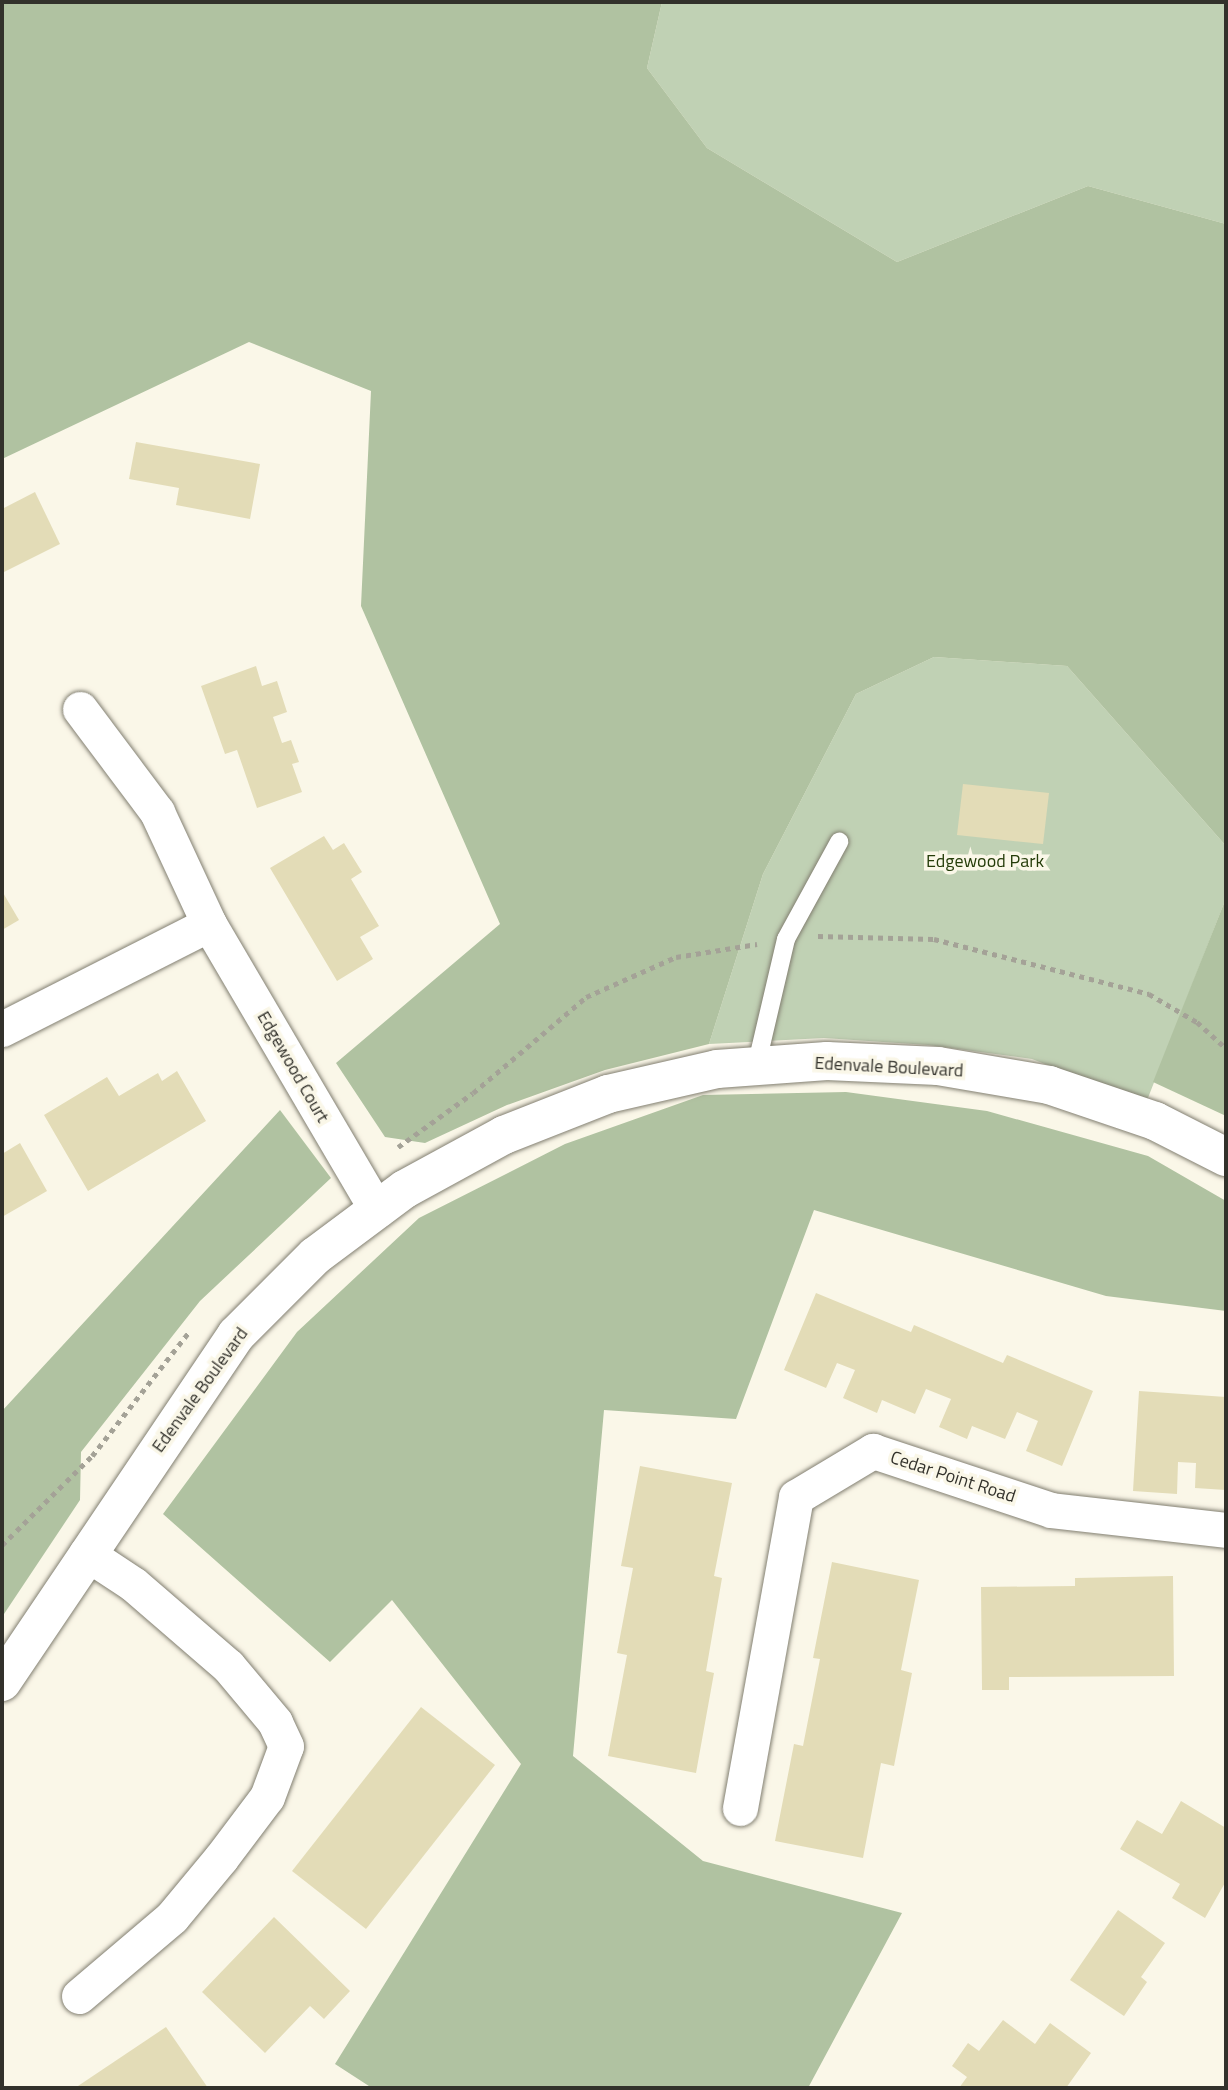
<!DOCTYPE html>
<html>
<head>
<meta charset="utf-8">
<style>
  body { margin:0 }
  #map { position:relative; width:1228px; height:2090px; overflow:hidden; background:#faf7e8; font-family:"Titillium Web",sans-serif }
  div>[style] { position:absolute }
  [style*='--x'] { left:calc(var(--x)*1px); top:calc(var(--y)*1px); width:calc(var(--w)*1px); rotate:calc(var(--a)*1deg) }
  .green>* { inset:0; background:#c0d1b4 }
  .forest>* { inset:0; background:#b0c2a1 }
  .building>* { inset:0; background:#e3dcb7 }
  .path>* { height:4.5px; margin-top:-2.25px; transform-origin:0; background:repeating-linear-gradient(90deg,#a4a297 0 5px,transparent 0 10px) }
  .roads { filter:drop-shadow(0 0 2px #827f71) drop-shadow(0 0 2px #827f71) }
  .service>* { height:18px; margin:-9px; padding:0 9px; transform-origin:9px; border-radius:9px; background:#fff }
  .minor>* { height:35px; margin:-17.5px; padding:0 17.5px; transform-origin:17.5px; border-radius:17.5px; background:#fff }
  .tertiary>* { height:38px; margin:-19px; padding:0 19px; transform-origin:19px; border-radius:19px; background:#fff }
  span { translate:-50% -50%; white-space:nowrap; text-align:center; line-height:1.15; -webkit-text-stroke:7px #faf7e8; paint-order:stroke }
  .park-label { font-size:18px; color:#243c09 }
  .street-label { font-size:18px; color:#32312b }
  .frame { position:absolute; inset:0; border:4px solid #32312b; pointer-events:none }
</style>
</head>
<body>
<div id="map">
  <div class="green">
    <i style="clip-path:polygon(662px 2px,1226px 2px,1226px 224px,1088px 186px,897px 262px,707px 148px,647px 68px)"></i>
    <i style="clip-path:polygon(934px 657px,1067px 666px,1226px 846px,1226px 898px,1146px 1103px,1032px 1059px,928px 1045px,824px 1038px,709px 1044px,763px 874px,856px 694px)"></i>
  </div>
  <div class="forest">
    <i style="clip-path:polygon(2px 2px,662px 2px,647px 68px,707px 148px,897px 262px,1088px 186px,1226px 224px,1226px 846px,1067px 666px,934px 657px,856px 694px,763px 874px,709px 1044px,605px 1070px,507px 1105px,425px 1143px,385px 1137px,336px 1063px,500px 924px,361px 606px,371px 391px,249px 342px,2px 459px)"></i>
    <i style="clip-path:polygon(1226px 898px,1226px 1116px,1153px 1082px)"></i>
    <i style="clip-path:polygon(846px 1092px,987px 1111px,1148px 1156px,1226px 1201px,1226px 1311px,1106px 1296px,814px 1210px,736px 1419px,604px 1410px,573px 1756px,703px 1861px,902px 1913px,808px 2088px,372px 2088px,335px 2064px,521px 1764px,392px 1600px,330px 1662px,163px 1514px,297px 1332px,419px 1218px,565px 1144px,703px 1095px)"></i>
    <i style="clip-path:polygon(280px 1110px,331px 1178px,200px 1301px,81px 1452px,80px 1500px,2px 1617px,2px 1411px)"></i>
  </div>
  <div class="building">
    <i style="clip-path:polygon(136px 442px,260px 464px,250px 519px,176px 505px,179px 488px,129px 479px)"></i>
    <i style="clip-path:polygon(35px 492px,60px 544px,2px 573px,2px 509px)"></i>
    <i style="clip-path:polygon(256px 666px,262px 686px,277px 681px,287px 712px,273px 717px,282px 743px,291px 740px,299px 762px,292px 764px,302px 792px,257px 808px,237px 750px,225px 754px,201px 686px)"></i>
    <i style="clip-path:polygon(963px 784px,1049px 793px,1043px 844px,957px 835px)"></i>
    <i style="clip-path:polygon(324px 836px,333px 850px,344px 843px,362px 872px,351px 879px,379px 926px,360px 937px,373px 959px,337px 981px,270px 868px)"></i>
    <i style="clip-path:polygon(2px 891px,19px 920px,2px 930px)"></i>
    <i style="clip-path:polygon(177px 1071px,206px 1121px,88px 1191px,44px 1115px,107px 1077px,119px 1096px,158px 1073px,162px 1081px)"></i>
    <i style="clip-path:polygon(20px 1143px,47px 1191px,2px 1217px,2px 1154px)"></i>
    <i style="clip-path:polygon(816px 1293px,911px 1332px,914px 1325px,1003px 1363px,1007px 1355px,1093px 1391px,1062px 1466px,1026px 1451px,1038px 1421px,1017px 1412px,1005px 1439px,972px 1426px,967px 1439px,939px 1427px,951px 1399px,926px 1389px,915px 1414px,882px 1400px,877px 1413px,843px 1398px,855px 1370px,837px 1363px,826px 1388px,784px 1370px)"></i>
    <i style="clip-path:polygon(1139px 1391px,1226px 1397px,1226px 1490px,1195px 1488px,1196px 1463px,1178px 1462px,1177px 1494px,1133px 1491px)"></i>
    <i style="clip-path:polygon(640px 1466px,732px 1483px,714px 1576px,722px 1578px,706px 1671px,714px 1673px,696px 1773px,608px 1756px,627px 1655px,617px 1653px,633px 1568px,621px 1566px)"></i>
    <i style="clip-path:polygon(832px 1562px,919px 1580px,901px 1670px,912px 1673px,894px 1766px,881px 1763px,863px 1858px,775px 1841px,794px 1744px,803px 1746px,820px 1659px,813px 1658px)"></i>
    <i style="clip-path:polygon(1173px 1576px,1174px 1676px,1009px 1677px,1009px 1690px,982px 1690px,981px 1587px,1075px 1586px,1075px 1578px)"></i>
    <i style="clip-path:polygon(421px 1707px,495px 1765px,366px 1929px,292px 1871px)"></i>
    <i style="clip-path:polygon(1181px 1801px,1226px 1828px,1226px 1881px,1205px 1918px,1172px 1898px,1180px 1884px,1120px 1849px,1137px 1820px,1162px 1834px)"></i>
    <i style="clip-path:polygon(1118px 1910px,1165px 1943px,1141px 1977px,1147px 1982px,1124px 2016px,1070px 1980px)"></i>
    <i style="clip-path:polygon(274px 1917px,350px 1991px,324px 2019px,310px 2006px,265px 2053px,202px 1992px)"></i>
    <i style="clip-path:polygon(1003px 2020px,1035px 2044px,1050px 2023px,1091px 2053px,1066px 2088px,959px 2088px,967px 2077px,952px 2066px,968px 2043px,979px 2051px)"></i>
    <i style="clip-path:polygon(166px 2027px,208px 2088px,75px 2088px)"></i>
  </div>
  <div class="path">
    <i style="--x:818;--y:936;--w:116;--a:1.5"></i>
    <i style="--x:934;--y:939;--w:222;--a:14.3"></i>
    <i style="--x:1149;--y:994;--w:56;--a:30.3"></i>
    <i style="--x:1197;--y:1022;--w:39;--a:42"></i>
    <i style="--x:398;--y:1147;--w:92;--a:-35.8"></i>
    <i style="--x:473;--y:1093;--w:148;--a:-40.3"></i>
    <i style="--x:586;--y:997;--w:98;--a:-24"></i>
    <i style="--x:676;--y:957;--w:82;--a:-9.1"></i>
    <i style="--x:2;--y:1545;--w:127;--a:-44.7"></i>
    <i style="--x:92;--y:1456;--w:156;--a:-52"></i>
  </div>
  <div class="roads">
    <div class="service">
      <i style="--x:756;--y:1067;--w:131;--a:-76.8"></i>
      <i style="--x:786;--y:939;--w:111;--a:-61.3"></i>
    </div>
    <div class="minor">
      <i style="--x:80;--y:709;--w:129;--a:53.2"></i>
      <i style="--x:157;--y:812;--w:123;--a:65.1"></i>
      <i style="--x:209;--y:924;--w:332;--a:59.6"></i>
      <i style="--x:2;--y:1029;--w:232;--a:-26.9"></i>
      <i style="--x:740;--y:1808;--w:316;--a:-79.8"></i>
      <i style="--x:796;--y:1497;--w:90;--a:-30.9"></i>
      <i style="--x:873;--y:1451;--w:188;--a:18.3"></i>
      <i style="--x:1051;--y:1510;--w:176;--a:6.5"></i>
      <i style="--x:79;--y:1996;--w:122;--a:-40.3"></i>
      <i style="--x:172;--y:1917;--w:77;--a:-50.3"></i>
      <i style="--x:221;--y:1858;--w:76;--a:-53"></i>
      <i style="--x:267;--y:1797;--w:54;--a:-69.6"></i>
      <i style="--x:286;--y:1746;--w:26;--a:-115"></i>
      <i style="--x:275;--y:1722;--w:73;--a:-130"></i>
      <i style="--x:228;--y:1666;--w:125;--a:-139.2"></i>
      <i style="--x:133;--y:1584;--w:56;--a:-146.6"></i>
    </div>
    <div class="tertiary">
      <i style="--x:2;--y:1682;--w:419;--a:-56"></i>
      <i style="--x:236;--y:1335;--w:112;--a:-45"></i>
      <i style="--x:315;--y:1256;--w:112;--a:-36.7"></i>
      <i style="--x:405;--y:1189;--w:113;--a:-28.6"></i>
      <i style="--x:504;--y:1135;--w:112;--a:-21.5"></i>
      <i style="--x:608;--y:1094;--w:112;--a:-12.9"></i>
      <i style="--x:717;--y:1069;--w:110;--a:-4.2"></i>
      <i style="--x:827;--y:1061;--w:111;--a:2.6"></i>
      <i style="--x:938;--y:1066;--w:113;--a:9.7"></i>
      <i style="--x:1049;--y:1085;--w:112;--a:18.8"></i>
      <i style="--x:1155;--y:1121;--w:80;--a:26.9"></i>
    </div>
  </div>
  <div class="park-label">
    <span style="left:985px;top:861px">Edgewood Park</span>
  </div>
  <div class="street-label">
    <span style="left:293px;top:1067px;rotate:60deg">Edgewood Court</span>
    <span style="left:889px;top:1067px;rotate:3deg">Edenvale Boulevard</span>
    <span style="left:200px;top:1390px;rotate:-54deg">Edenvale Boulevard</span>
    <span style="left:953px;top:1477px;rotate:18deg">Cedar Point Road</span>
  </div>
  <div class="frame"></div>
</div>
</body>
</html>
